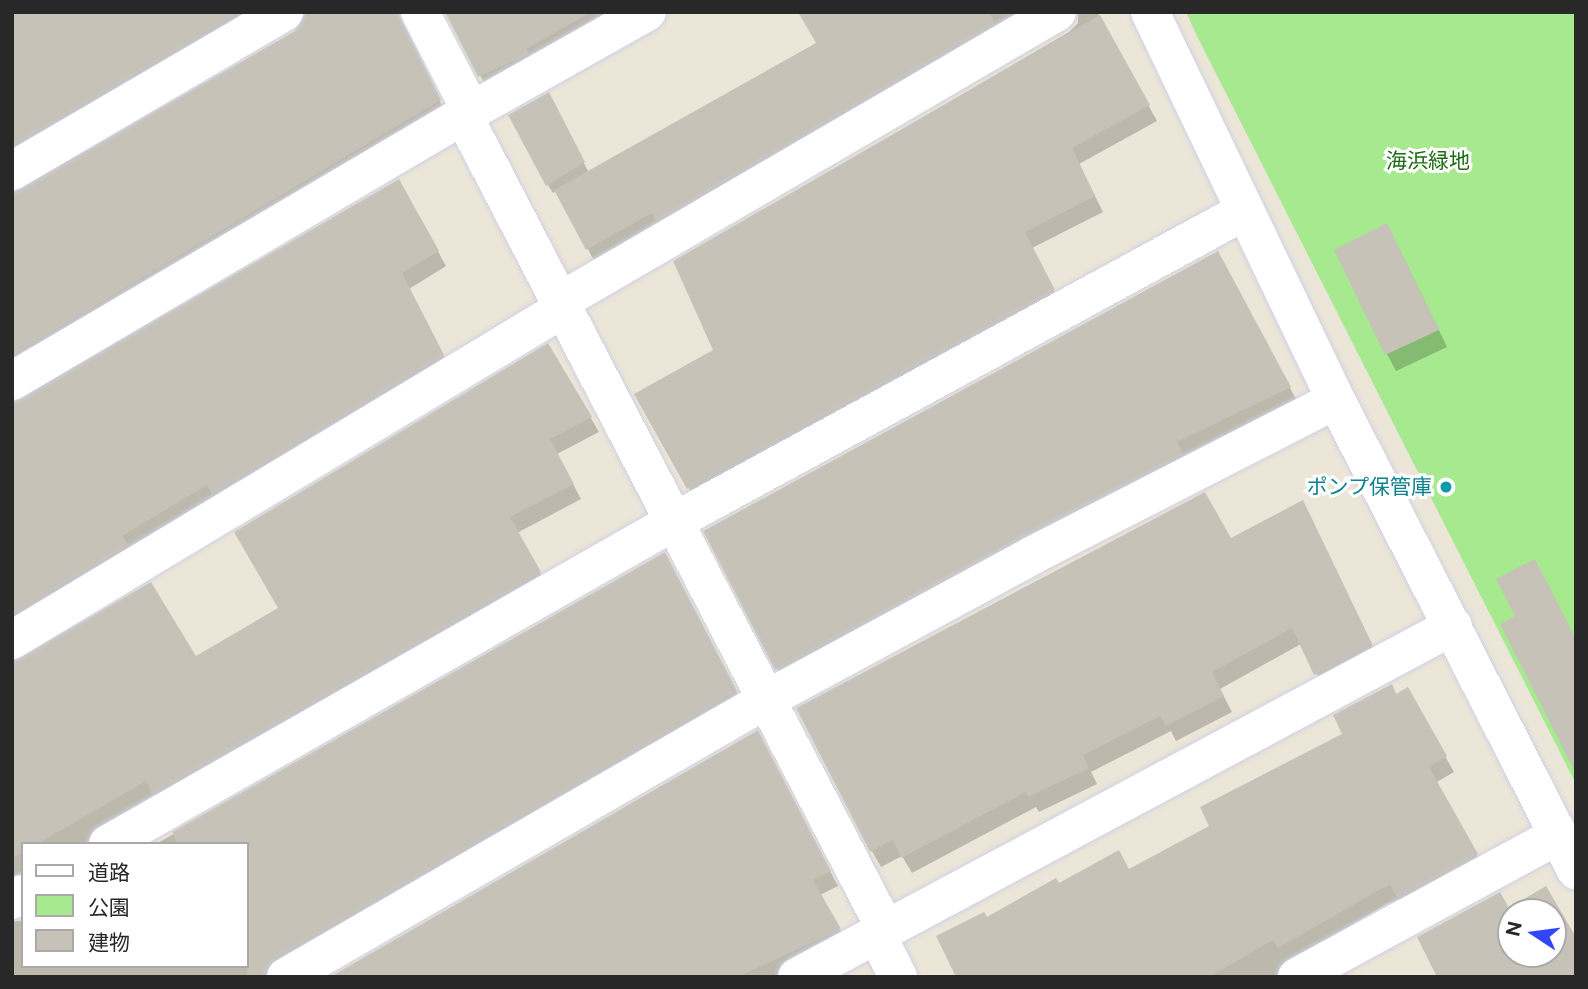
<!DOCTYPE html>
<html>
<head>
<meta charset="utf-8">
<style>
  body { margin:0 }
  #map { position:relative; width:1588px; height:989px; overflow:hidden; background:#ece6d8; font-family:"Public Sans","Noto Sans JP",sans-serif }
  div>[style] { position:absolute }
  [style*='--x'] { left:calc(var(--x)*1px); top:calc(var(--y)*1px); width:calc(var(--w)*1px); rotate:calc(var(--a)*1deg) }
  .green>* { inset:0; background:#a6e98f }
  .shadow>* { inset:0; background:#0003 }
  .building>* { inset:0; background:#c7c2b8 }
  .roads { filter:drop-shadow(0 0 2px #ced0e3) drop-shadow(0 0 2px #ced0e3) }
  .street>* { height:38px; margin:-19px; padding:0 19px; transform-origin:19px; border-radius:19px; background:#fff }
  .dots>* { width:19px; height:19px; translate:-50% -50%; box-sizing:border-box; border:4px solid #fff; border-radius:50% }
  span { translate:-50% -50%; white-space:nowrap; text-align:center; line-height:1.15; -webkit-text-stroke:6px #fff; paint-order:stroke }
  .park-label { font-size:21px; color:#1d6b13 }
  .culture-label { font-size:21px; color:#0d838f }
  .right { translate:-100% -50%; text-align:right }
  .frame { position:absolute; inset:0; border:14px solid #282828; pointer-events:none }
  .legend { position:absolute; left:21px; top:842px; width:228px; height:126px; box-sizing:border-box; background:#fff; border:2px solid #a9a9a9; margin:0; padding:9px 12px; list-style:none; font-size:21px; color:#282828 }
  .legend li { display:flex; align-items:center; gap:14px; height:35px }
  .legend b { width:35px; border:2px solid #a9a9a9 }
  .north { position:absolute; left:1497px; top:898px; width:70px; height:70px; box-sizing:border-box; background:#fff; border:2px solid #a9a9a9; border-radius:50%; rotate:283deg; font-size:19px; font-weight:700; line-height:28px; text-align:center; color:#282828 }
  .north::after { content:''; display:block; margin:auto; width:24px; height:32px; background:#3346ff; clip-path:polygon(50% 0,100% 100%,50% 72%,0 100%) }
</style>
</head>
<body>
<div id="map">
  <div class="green">
    <i style="clip-path:polygon(1186px 12px,1576px 12px,1576px 784px,1197px 36px)"></i>
  </div>
  <div class="shadow">
    <i style="clip-path:polygon(12px 12px,273px 12px,12px 165px)"></i>
    <i style="clip-path:polygon(447px 12px,628px 12px,489px 92px)"></i>
    <i style="clip-path:polygon(800px 12px,1048px 12px,596px 264px,556px 191px,553px 193px,548px 185px,553px 103px,589px 173px,818px 44px)"></i>
    <i style="clip-path:polygon(1078px 12px,1097px 12px,1157px 121px,1079px 164px,1103px 212px,1032px 248px,1062px 306px,698px 504px,636px 394px,715px 351px,676px 262px,1069px 32px,1078px 23px)"></i>
    <i style="clip-path:polygon(412px 47px,447px 115px,12px 375px,12px 194px)"></i>
    <i style="clip-path:polygon(399px 181px,446px 266px,409px 289px,451px 370px,12px 634px,12px 404px)"></i>
    <i style="clip-path:polygon(1396px 242px,1447px 347px,1396px 371px,1387px 354px)"></i>
    <i style="clip-path:polygon(1226px 268px,1298px 403px,785px 683px,777px 669px)"></i>
    <i style="clip-path:polygon(548px 345px,599px 432px,557px 454px,581px 499px,517px 533px,548px 587px,103px 844px,23px 844px,23px 889px,12px 895px,12px 663px,195px 659px,281px 609px)"></i>
    <i style="clip-path:polygon(1311px 518px,1380px 661px,1325px 690px,1301px 644px,1220px 689px,1232px 712px,1176px 741px,1171px 731px,1091px 772px,1097px 784px,1039px 812px,1036px 807px,912px 873px,902px 856px,881px 867px,872px 851px,1230px 540px)"></i>
    <i style="clip-path:polygon(664px 554px,744px 706px,281px 977px,12px 977px,12px 921px,23px 921px,23px 966px,247px 966px,247px 844px,156px 844px)"></i>
    <i style="clip-path:polygon(1407px 689px,1454px 772px,1435px 783px,1485px 869px,1406px 911px,1399px 899px,1387px 904px,1300px 955px,1292px 977px,958px 977px,987px 920px,1058px 885px,1129px 871px,1211px 826px)"></i>
    <i style="clip-path:polygon(765px 747px,838px 886px,820px 895px,848px 944px,792px 977px,334px 977px)"></i>
  </div>
  <div class="building">
    <i style="clip-path:polygon(12px 12px,240px 12px,12px 146px)"></i>
    <i style="clip-path:polygon(306px 12px,398px 12px,441px 100px,12px 355px,12px 193px,295px 31px)"></i>
    <i style="clip-path:polygon(445px 12px,591px 12px,526px 49px,529px 54px,478px 77px)"></i>
    <i style="clip-path:polygon(798px 12px,989px 12px,995px 23px,656px 221px,652px 213px,586px 250px,554px 190px,816px 43px)"></i>
    <i style="clip-path:polygon(1100px 15px,1150px 105px,1072px 148px,1095px 196px,1025px 232px,1055px 290px,687px 489px,634px 394px,713px 350px,673px 261px)"></i>
    <i style="clip-path:polygon(549px 92px,585px 162px,546px 186px,508px 115px)"></i>
    <i style="clip-path:polygon(399px 179px,439px 251px,402px 273px,444px 355px,212px 494px,207px 485px,122px 536px,128px 545px,12px 614px,12px 403px)"></i>
    <i style="clip-path:polygon(1387px 223px,1439px 330px,1385px 355px,1334px 250px)"></i>
    <i style="clip-path:polygon(1218px 251px,1291px 387px,1177px 442px,1183px 454px,775px 670px,703px 531px)"></i>
    <i style="clip-path:polygon(548px 343px,592px 417px,550px 439px,574px 484px,510px 517px,541px 572px,152px 794px,146px 781px,37px 844px,23px 844px,23px 852px,12px 858px,12px 662px,151px 582px,196px 656px,278px 608px,234px 532px)"></i>
    <i style="clip-path:polygon(1205px 492px,1231px 538px,1303px 500px,1372px 644px,1314px 675px,1292px 628px,1212px 672px,1224px 696px,1166px 726px,1160px 716px,1083px 755px,1089px 768px,1028px 797px,1026px 792px,901px 858px,893px 840px,870px 852px,796px 708px)"></i>
    <i style="clip-path:polygon(665px 552px,737px 691px,275px 958px,264px 977px,247px 977px,247px 844px,178px 844px,172px 832px)"></i>
    <i style="clip-path:polygon(1535px 559px,1576px 639px,1576px 774px,1500px 624px,1515px 616px,1496px 579px)"></i>
    <i style="clip-path:polygon(1392px 684px,1396px 694px,1408px 687px,1447px 756px,1429px 767px,1478px 854px,1397px 898px,1390px 885px,1379px 890px,1278px 948px,1273px 940px,1209px 977px,956px 977px,936px 936px,984px 912px,987px 917px,1056px 878px,1059px 883px,1119px 850px,1129px 869px,1209px 826px,1200px 807px,1342px 734px,1333px 715px)"></i>
    <i style="clip-path:polygon(758px 730px,831px 871px,813px 880px,841px 929px,738px 977px,330px 977px)"></i>
    <i style="clip-path:polygon(evenodd,1546px 886px,1576px 937px,1576px 977px,1437px 977px,1417px 937px,1500px 892px,1509px 908px,1546px 886px,1511px 912px,1553px 912px,1553px 954px,1511px 954px,1511px 912px)"></i>
  </div>
  <div class="roads">
    <div class="street">
      <i style="--x:420;--y:12;--w:111;--a:62.7"></i>
      <i style="--x:1150;--y:12;--w:430;--a:64.4"></i>
      <i style="--x:1336;--y:400;--w:528;--a:62.95"></i>
      <i style="--x:463;--y:115;--w:918;--a:62.57"></i>
      <i style="--x:12;--y:171;--w:315;--a:-30.3"></i>
      <i style="--x:561;--y:301;--w:574;--a:-30.23"></i>
      <i style="--x:12;--y:381;--w:533;--a:-30.47"></i>
      <i style="--x:471;--y:111;--w:202;--a:-29.4"></i>
      <i style="--x:12;--y:640;--w:644;--a:-31.02"></i>
      <i style="--x:108;--y:844;--w:653;--a:-29.67"></i>
      <i style="--x:675;--y:521;--w:647;--a:-28.55"></i>
      <i style="--x:12;--y:900;--w:13;--a:-29"></i>
      <i style="--x:877;--y:935;--w:47;--a:63.4"></i>
      <i style="--x:286;--y:977;--w:558;--a:-30.01"></i>
      <i style="--x:769;--y:698;--w:300;--a:-28.4"></i>
      <i style="--x:1033;--y:555;--w:340;--a:-27.1"></i>
      <i style="--x:797;--y:977;--w:744;--a:-28.15"></i>
      <i style="--x:1297;--y:977;--w:297;--a:-28.5"></i>
    </div>
  </div>
  <div class="dots">
    <i style="left:1446px;top:487px;background:#0f9aa8"></i>
  </div>
  <div class="park-label">
    <span style="left:1428px;top:161px">海浜緑地</span>
  </div>
  <div class="culture-label">
    <span class="right" style="left:1432px;top:487px">ポンプ保管庫</span>
  </div>
  <div class="frame"></div>
  <ul class="legend">
  <li><b style="height:9px;background:#fff"></b>道路</li>
  <li><b style="height:19px;background:#a6e98f"></b>公園</li>
  <li><b style="height:19px;background:#c7c2b8"></b>建物</li>
  </ul>
  <div class="north">N</div>
</div>
</body>
</html>
